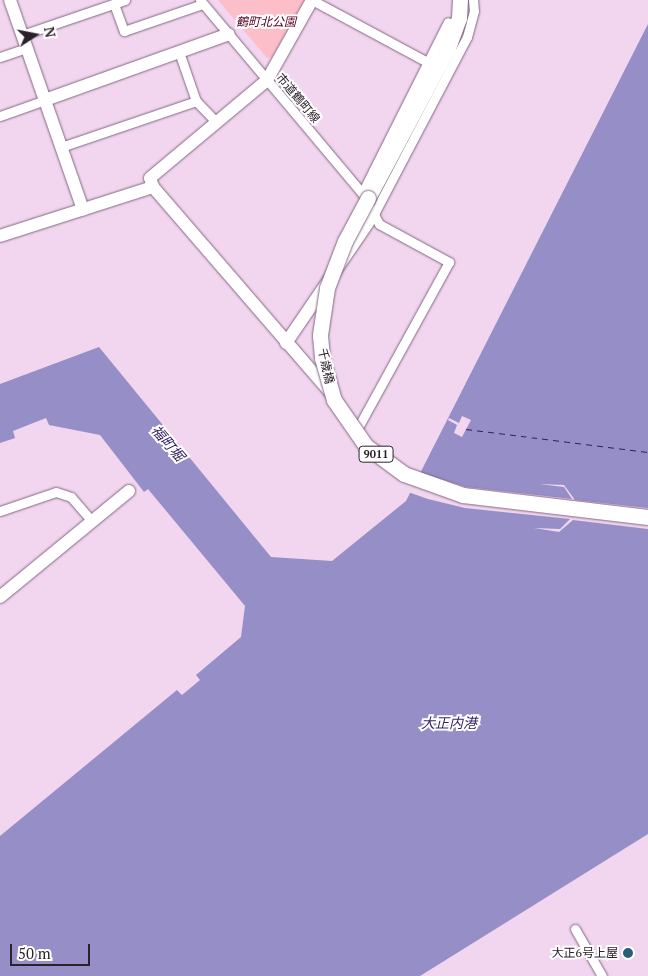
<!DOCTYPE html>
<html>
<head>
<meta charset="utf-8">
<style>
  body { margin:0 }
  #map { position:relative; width:648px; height:976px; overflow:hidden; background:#f2d5ef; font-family:"PT Serif","Noto Sans JP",serif }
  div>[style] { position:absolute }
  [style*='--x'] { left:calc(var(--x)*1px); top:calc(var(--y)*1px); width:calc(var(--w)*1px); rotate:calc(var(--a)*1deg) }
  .green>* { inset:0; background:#fcbec9 }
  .water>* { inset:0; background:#968ec7 }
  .pier>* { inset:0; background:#f2d5ef }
  .ferry>* { height:1px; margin-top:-0.5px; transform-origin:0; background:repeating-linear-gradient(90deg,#311e63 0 6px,transparent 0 11px) }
  .roads { filter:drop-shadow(0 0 1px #826880) drop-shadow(0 0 1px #826880) }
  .street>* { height:9px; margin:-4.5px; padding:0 4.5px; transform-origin:4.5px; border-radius:4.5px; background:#fff }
  .secondary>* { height:12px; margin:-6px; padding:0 6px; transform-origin:6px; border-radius:6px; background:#fff }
  .primary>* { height:15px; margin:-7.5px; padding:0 7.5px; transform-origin:7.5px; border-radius:7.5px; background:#fff }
  .bridges { filter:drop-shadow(0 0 1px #826880) drop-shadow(0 0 1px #826880) }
  .primary-bridge>* { height:15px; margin:-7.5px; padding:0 7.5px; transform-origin:7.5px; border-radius:7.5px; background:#fff }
  .dots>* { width:14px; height:14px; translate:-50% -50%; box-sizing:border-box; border:2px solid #fff; border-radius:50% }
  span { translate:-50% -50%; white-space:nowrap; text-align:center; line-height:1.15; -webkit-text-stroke:4px #fff; paint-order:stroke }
  .shield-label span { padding:1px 4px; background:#fff; border:1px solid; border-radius:4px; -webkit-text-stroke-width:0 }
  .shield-label { font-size:11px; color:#2c212b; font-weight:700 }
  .park-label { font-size:12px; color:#550121; font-style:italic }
  .street-label { font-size:12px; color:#2c212b }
  .poi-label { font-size:12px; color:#2c212b }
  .right { translate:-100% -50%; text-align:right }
  .water-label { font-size:14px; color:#311e63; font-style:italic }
  .north { position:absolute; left:10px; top:10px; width:50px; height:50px; -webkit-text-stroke:4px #fff; paint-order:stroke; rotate:79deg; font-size:14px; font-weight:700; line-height:20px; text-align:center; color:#2c212b }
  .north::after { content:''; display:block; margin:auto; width:18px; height:22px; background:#2c212b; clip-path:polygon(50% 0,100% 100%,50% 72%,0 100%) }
  .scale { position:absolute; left:10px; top:944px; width:80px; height:22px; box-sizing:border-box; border:2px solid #2c212b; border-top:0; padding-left:6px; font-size:15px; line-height:18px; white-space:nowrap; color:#2c212b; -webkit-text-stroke:4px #fff; paint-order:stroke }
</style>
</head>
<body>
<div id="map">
  <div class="green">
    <i style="clip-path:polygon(218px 0,304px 0,272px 57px,267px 58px)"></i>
  </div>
  <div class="water">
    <i style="clip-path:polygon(648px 24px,648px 834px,420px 976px,0 976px,0 836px,177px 690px,182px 695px,200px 680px,196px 675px,241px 637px,245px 606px,148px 489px,144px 492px,100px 435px,49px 425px,46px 418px,13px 431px,15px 438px,0 443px,0 384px,99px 347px,271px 557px,332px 561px,406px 501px)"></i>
  </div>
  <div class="pier">
    <i style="clip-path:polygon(462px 416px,471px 420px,462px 437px,454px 433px,457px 425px,448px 420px,449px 418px,459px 423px)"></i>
    <i style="clip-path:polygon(418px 472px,466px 487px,572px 499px,564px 487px,539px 484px,564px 485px,575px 500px,648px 508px,648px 529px,573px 520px,559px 532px,534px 528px,560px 529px,570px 519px,465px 508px,428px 499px,408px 492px)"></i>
  </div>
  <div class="ferry">
    <i style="--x:466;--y:429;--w:183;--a:7.2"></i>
  </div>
  <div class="roads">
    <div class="street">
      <i style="--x:200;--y:0;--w:252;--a:50"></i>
      <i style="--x:362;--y:193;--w:35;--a:61"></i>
      <i style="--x:379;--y:224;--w:80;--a:28.5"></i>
      <i style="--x:449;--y:262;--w:187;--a:118.8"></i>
      <i style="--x:312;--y:0;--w:133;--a:28.3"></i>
      <i style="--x:114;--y:4;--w:29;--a:70"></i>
      <i style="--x:124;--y:31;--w:83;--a:-18.9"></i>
      <i style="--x:22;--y:35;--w:109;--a:-18.8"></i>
      <i style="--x:179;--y:52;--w:52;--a:70.9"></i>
      <i style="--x:196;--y:101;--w:29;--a:46"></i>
      <i style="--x:0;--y:57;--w:28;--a:-19"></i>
      <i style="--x:0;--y:116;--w:48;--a:-19.6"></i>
      <i style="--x:61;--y:147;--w:143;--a:-18.8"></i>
      <i style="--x:362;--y:193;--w:191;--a:-63.3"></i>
      <i style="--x:374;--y:214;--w:200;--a:-62.3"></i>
      <i style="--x:467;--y:37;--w:27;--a:-75"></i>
      <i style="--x:474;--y:11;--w:11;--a:-95"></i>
      <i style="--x:0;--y:511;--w:59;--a:-18.7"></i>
      <i style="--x:56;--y:492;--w:16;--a:18"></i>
      <i style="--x:71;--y:497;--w:32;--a:49"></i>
      <i style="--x:575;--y:929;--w:54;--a:60.1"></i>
    </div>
    <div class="secondary">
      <i style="--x:10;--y:0;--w:222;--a:70.8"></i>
      <i style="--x:45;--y:100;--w:195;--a:-19.7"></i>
      <i style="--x:153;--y:187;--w:9;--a:-108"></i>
      <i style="--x:150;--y:178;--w:153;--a:-39.9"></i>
      <i style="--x:267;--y:80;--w:92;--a:-60.6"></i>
      <i style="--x:0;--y:236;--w:161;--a:-17.8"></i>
      <i style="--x:153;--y:187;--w:272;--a:49.2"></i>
      <i style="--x:286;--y:343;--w:156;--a:-55.7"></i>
      <i style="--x:0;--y:597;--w:167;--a:-39.4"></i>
    </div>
    <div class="primary">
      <i style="--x:368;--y:198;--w:170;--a:-61.9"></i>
      <i style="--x:448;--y:48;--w:32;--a:-70"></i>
      <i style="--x:459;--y:18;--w:18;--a:-87"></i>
    </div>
  </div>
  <div class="bridges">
    <div class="primary-bridge">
      <i style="--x:368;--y:198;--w:49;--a:118.1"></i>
      <i style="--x:345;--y:241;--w:50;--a:111"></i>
      <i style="--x:327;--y:288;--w:48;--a:98.5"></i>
      <i style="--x:320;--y:335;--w:23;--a:85"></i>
      <i style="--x:322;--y:358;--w:44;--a:74.1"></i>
      <i style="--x:334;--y:400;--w:56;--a:55.2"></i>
      <i style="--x:366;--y:446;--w:47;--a:36.4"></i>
      <i style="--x:404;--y:474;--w:63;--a:19.6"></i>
      <i style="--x:463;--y:495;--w:186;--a:6.8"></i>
    </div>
  </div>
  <div class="dots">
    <i style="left:628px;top:953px;background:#275e78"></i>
  </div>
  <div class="shield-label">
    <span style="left:376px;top:454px">9011</span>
  </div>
  <div class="park-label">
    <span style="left:266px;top:22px">鶴町北公園</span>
  </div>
  <div class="street-label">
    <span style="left:298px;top:98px;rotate:50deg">市道鶴町線</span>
    <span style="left:326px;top:366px;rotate:78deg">千歳橋</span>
  </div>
  <div class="poi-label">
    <span class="right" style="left:618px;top:953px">大正6号上屋</span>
  </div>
  <div class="water-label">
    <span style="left:168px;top:443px;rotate:49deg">福町堀</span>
    <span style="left:449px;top:723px">大正内港</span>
  </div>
  <div class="north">N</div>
  <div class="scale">50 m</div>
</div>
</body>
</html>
